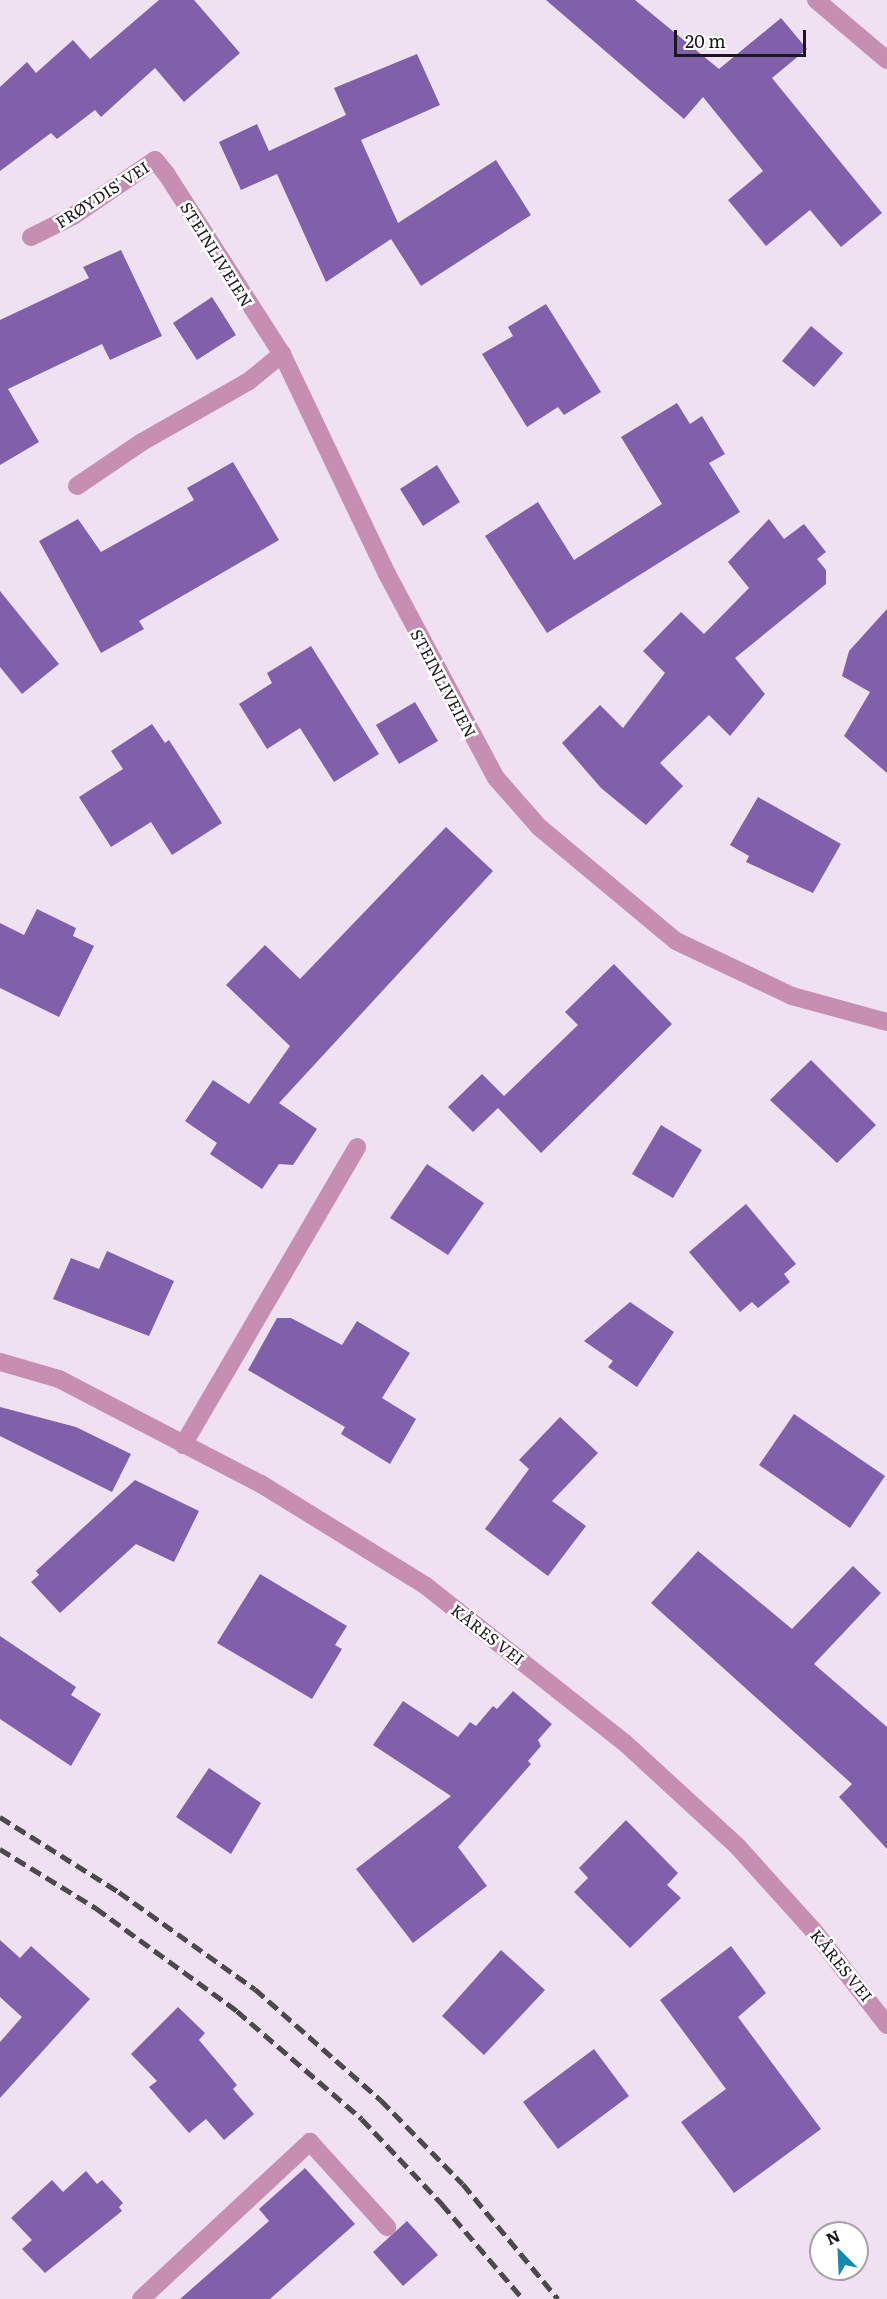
<!DOCTYPE html>
<html>
<head>
<meta charset="utf-8">
<style>
  body { margin:0 }
  #map { position:relative; width:887px; height:2299px; overflow:hidden; background:#efe1f1; font-family:Literata,serif }
  div>[style] { position:absolute }
  [style*='--x'] { left:calc(var(--x)*1px); top:calc(var(--y)*1px); width:calc(var(--w)*1px); rotate:calc(var(--a)*1deg) }
  .building>* { inset:0; background:#8160ab }
  .service>* { height:18px; margin:-9px; padding:0 9px; transform-origin:9px; border-radius:9px; background:#c68fb1 }
  .minor>* { height:18px; margin:-9px; padding:0 9px; transform-origin:9px; border-radius:9px; background:#c68fb1 }
  .rail>* { height:4.5px; margin-top:-2.25px; transform-origin:0; background:repeating-linear-gradient(90deg,#4d474e 0 12px,transparent 0 18px) }
  span { translate:-50% -50%; white-space:nowrap; text-align:center; line-height:1.15; -webkit-text-stroke:5px #fff; paint-order:stroke }
  .street-label { font-size:16px; color:#1b171c }
  .north { position:absolute; left:809px; top:2221px; width:60px; height:60px; box-sizing:border-box; background:#fff; border:2px solid #a4a2a4; border-radius:50%; rotate:336deg; font-size:16px; font-weight:700; line-height:24px; text-align:center; color:#1b171c }
  .north::after { content:''; display:block; margin:auto; width:21px; height:27px; background:#1589ae; clip-path:polygon(50% 0,100% 100%,50% 72%,0 100%) }
  .scale { position:absolute; left:674px; top:30px; width:132px; height:27px; box-sizing:border-box; border:3px solid #1b171c; border-top:0; padding-left:8px; font-size:18px; line-height:21px; white-space:nowrap; color:#1b171c; -webkit-text-stroke:4px #fff; paint-order:stroke }
</style>
</head>
<body>
<div id="map">
  <div class="building">
    <i style="clip-path:polygon(159px 0,194px 0,240px 53px,184px 102px,155px 68px,101px 117px,95px 110px,57px 139px,51px 133px,0 171px,0 87px,27px 62px,36px 73px,73px 40px,90px 59px)"></i>
    <i style="clip-path:polygon(546px 0,635px 0,719px 69px,781px 18px,807px 49px,772px 78px,882px 213px,841px 247px,810px 210px,766px 246px,728px 200px,763px 171px,703px 97px,684px 119px)"></i>
    <i style="clip-path:polygon(417px 54px,440px 105px,361px 140px,398px 223px,496px 160px,531px 215px,421px 286px,391px 239px,326px 282px,277px 174px,241px 190px,219px 142px,257px 124px,269px 151px,346px 115px,334px 88px)"></i>
    <i style="clip-path:polygon(121px 250px,162px 336px,110px 360px,102px 344px,8px 389px,39px 442px,0 465px,0 320px,89px 278px,83px 267px)"></i>
    <i style="clip-path:polygon(212px 297px,236px 335px,197px 360px,173px 323px)"></i>
    <i style="clip-path:polygon(546px 304px,601px 392px,564px 415px,558px 407px,527px 427px,482px 354px,513px 336px,508px 327px)"></i>
    <i style="clip-path:polygon(811px 326px,843px 353px,814px 387px,782px 361px)"></i>
    <i style="clip-path:polygon(677px 403px,690px 424px,702px 416px,725px 454px,709px 463px,740px 512px,547px 633px,485px 536px,538px 502px,574px 560px,662px 504px,621px 437px)"></i>
    <i style="clip-path:polygon(233px 462px,279px 540px,139px 621px,144px 629px,101px 653px,39px 541px,78px 519px,101px 552px,194px 500px,187px 488px)"></i>
    <i style="clip-path:polygon(437px 465px,460px 502px,423px 526px,400px 489px)"></i>
    <i style="clip-path:polygon(769px 519px,784px 539px,804px 524px,826px 552px,817px 559px,826px 570px,826px 584px,735px 658px,765px 694px,730px 736px,709px 715px,660px 763px,683px 786px,646px 825px,601px 788px,562px 743px,600px 705px,623px 728px,665px 673px,643px 651px,681px 612px,704px 634px,749px 588px,728px 562px)"></i>
    <i style="clip-path:polygon(0 591px,59px 664px,22px 694px,0 667px)"></i>
    <i style="clip-path:polygon(887px 609px,887px 773px,844px 736px,870px 692px,842px 676px,849px 651px)"></i>
    <i style="clip-path:polygon(311px 646px,379px 754px,334px 782px,300px 728px,267px 749px,239px 704px,272px 683px,267px 673px)"></i>
    <i style="clip-path:polygon(415px 702px,438px 741px,399px 764px,376px 725px)"></i>
    <i style="clip-path:polygon(152px 724px,165px 743px,169px 740px,222px 823px,172px 855px,151px 822px,111px 847px,79px 797px,123px 769px,111px 751px)"></i>
    <i style="clip-path:polygon(758px 797px,841px 844px,813px 893px,746px 862px,749px 856px,730px 845px)"></i>
    <i style="clip-path:polygon(446px 827px,493px 871px,279px 1103px,317px 1129px,293px 1165px,279px 1164px,262px 1189px,210px 1154px,217px 1143px,185px 1121px,213px 1080px,249px 1104px,290px 1046px,226px 985px,265px 945px,300px 979px)"></i>
    <i style="clip-path:polygon(37px 909px,76px 928px,73px 936px,94px 946px,59px 1017px,0 988px,0 923px,24px 935px)"></i>
    <i style="clip-path:polygon(614px 964px,672px 1024px,541px 1153px,498px 1108px,473px 1132px,448px 1107px,482px 1074px,504px 1096px,578px 1025px,565px 1012px)"></i>
    <i style="clip-path:polygon(811px 1060px,876px 1125px,837px 1163px,770px 1100px)"></i>
    <i style="clip-path:polygon(661px 1125px,702px 1150px,673px 1198px,632px 1174px)"></i>
    <i style="clip-path:polygon(427px 1164px,484px 1203px,448px 1255px,390px 1218px)"></i>
    <i style="clip-path:polygon(746px 1204px,796px 1264px,784px 1274px,790px 1282px,758px 1308px,752px 1302px,740px 1312px,689px 1252px)"></i>
    <i style="clip-path:polygon(107px 1251px,174px 1281px,149px 1336px,53px 1299px,71px 1258px,99px 1269px)"></i>
    <i style="clip-path:polygon(630px 1302px,674px 1332px,637px 1387px,608px 1367px,613px 1361px,584px 1341px)"></i>
    <i style="clip-path:polygon(277px 1318px,291px 1318px,342px 1345px,357px 1321px,410px 1353px,382px 1398px,416px 1419px,390px 1464px,341px 1434px,345px 1427px,248px 1370px)"></i>
    <i style="clip-path:polygon(0 1407px,76px 1427px,131px 1454px,112px 1492px,0 1436px)"></i>
    <i style="clip-path:polygon(794px 1414px,885px 1476px,850px 1528px,759px 1465px)"></i>
    <i style="clip-path:polygon(560px 1417px,598px 1453px,552px 1501px,586px 1526px,548px 1576px,485px 1529px,529px 1469px,519px 1460px)"></i>
    <i style="clip-path:polygon(135px 1480px,199px 1511px,174px 1562px,136px 1544px,60px 1613px,31px 1582px,39px 1575px,36px 1571px)"></i>
    <i style="clip-path:polygon(698px 1551px,792px 1629px,853px 1566px,881px 1593px,814px 1664px,887px 1727px,887px 1849px,839px 1797px,852px 1784px,651px 1603px)"></i>
    <i style="clip-path:polygon(260px 1574px,347px 1626px,335px 1645px,342px 1649px,312px 1699px,217px 1643px)"></i>
    <i style="clip-path:polygon(0 1636px,76px 1687px,71px 1695px,101px 1714px,71px 1766px,0 1719px)"></i>
    <i style="clip-path:polygon(513px 1691px,552px 1724px,538px 1740px,541px 1746px,528px 1761px,531px 1764px,458px 1847px,487px 1886px,413px 1943px,356px 1869px,451px 1796px,373px 1745px,403px 1701px,458px 1737px,470px 1722px,476px 1726px,493px 1706px,497px 1709px)"></i>
    <i style="clip-path:polygon(209px 1768px,261px 1803px,231px 1854px,176px 1817px)"></i>
    <i style="clip-path:polygon(626px 1820px,678px 1873px,667px 1885px,681px 1898px,630px 1948px,574px 1892px,588px 1878px,579px 1868px)"></i>
    <i style="clip-path:polygon(0 1940px,20px 1958px,31px 1946px,90px 1999px,0 2098px,0 2042px,22px 2017px,0 1997px)"></i>
    <i style="clip-path:polygon(731px 1946px,766px 1993px,738px 2017px,821px 2129px,734px 2193px,681px 2122px,726px 2089px,660px 2000px)"></i>
    <i style="clip-path:polygon(501px 1950px,545px 1990px,484px 2055px,442px 2016px)"></i>
    <i style="clip-path:polygon(178px 2007px,205px 2033px,199px 2040px,237px 2085px,233px 2089px,254px 2114px,224px 2140px,206px 2119px,189px 2133px,149px 2087px,157px 2081px,131px 2054px)"></i>
    <i style="clip-path:polygon(594px 2049px,629px 2096px,558px 2149px,523px 2102px)"></i>
    <i style="clip-path:polygon(305px 2168px,355px 2224px,270px 2299px,180px 2299px,269px 2221px,259px 2209px)"></i>
    <i style="clip-path:polygon(86px 2171px,97px 2184px,102px 2180px,123px 2203px,119px 2207px,122px 2211px,45px 2273px,22px 2249px,32px 2240px,11px 2218px,52px 2180px,63px 2192px)"></i>
    <i style="clip-path:polygon(407px 2221px,438px 2255px,403px 2286px,373px 2252px)"></i>
  </div>
  <div class="service">
    <i style="--x:31;--y:237;--w:47;--a:-26.6"></i>
    <i style="--x:73;--y:216;--w:99;--a:-34.3"></i>
    <i style="--x:155;--y:160;--w:19;--a:51"></i>
    <i style="--x:77;--y:486;--w:78;--a:-34.1"></i>
    <i style="--x:142;--y:442;--w:123;--a:-29.7"></i>
    <i style="--x:249;--y:381;--w:43;--a:-39.3"></i>
    <i style="--x:183;--y:1445;--w:345;--a:-59.7"></i>
    <i style="--x:141;--y:2299;--w:231;--a:-42.9"></i>
    <i style="--x:310;--y:2142;--w:115;--a:47.8"></i>
  </div>
  <div class="minor">
    <i style="--x:816;--y:0;--w:93;--a:40.2"></i>
    <i style="--x:167;--y:175;--w:213;--a:57.3"></i>
    <i style="--x:282;--y:354;--w:244;--a:64.5"></i>
    <i style="--x:387;--y:574;--w:231;--a:61.9"></i>
    <i style="--x:496;--y:778;--w:65;--a:48.7"></i>
    <i style="--x:539;--y:827;--w:178;--a:39.8"></i>
    <i style="--x:676;--y:941;--w:128;--a:25.4"></i>
    <i style="--x:792;--y:996;--w:98;--a:15.3"></i>
    <i style="--x:0;--y:1362;--w:61;--a:16.1"></i>
    <i style="--x:59;--y:1379;--w:228;--a:27.5"></i>
    <i style="--x:261;--y:1484;--w:194;--a:31.7"></i>
    <i style="--x:426;--y:1586;--w:253;--a:38.3"></i>
    <i style="--x:625;--y:1743;--w:154;--a:42.6"></i>
    <i style="--x:738;--y:1847;--w:113;--a:47.9"></i>
    <i style="--x:814;--y:1931;--w:119;--a:52.2"></i>
  </div>
  <div class="rail">
    <i style="--x:0;--y:1817;--w:141;--a:32.2"></i>
    <i style="--x:119;--y:1892;--w:167;--a:35.5"></i>
    <i style="--x:255;--y:1989;--w:168;--a:41.4"></i>
    <i style="--x:381;--y:2100;--w:117;--a:45.7"></i>
    <i style="--x:463;--y:2184;--w:149;--a:50.4"></i>
    <i style="--x:0;--y:1849;--w:113;--a:31.6"></i>
    <i style="--x:96;--y:1908;--w:175;--a:36.1"></i>
    <i style="--x:237;--y:2011;--w:165;--a:40.8"></i>
    <i style="--x:362;--y:2119;--w:117;--a:46.7"></i>
    <i style="--x:442;--y:2204;--w:125;--a:49.5"></i>
  </div>
  <div class="street-label">
    <span style="left:102px;top:194px;rotate:-33deg">FRØYDIS' VEI</span>
    <span style="left:217px;top:254px;rotate:58deg">STEINLIVEIEN</span>
    <span style="left:444px;top:683px;rotate:62deg">STEINLIVEIEN</span>
    <span style="left:488px;top:1634px;rotate:38deg">KÅRES VEI</span>
    <span style="left:842px;top:1965px;rotate:51deg">KÅRES VEI</span>
  </div>
  <div class="north">N</div>
  <div class="scale">20 m</div>
</div>
</body>
</html>
